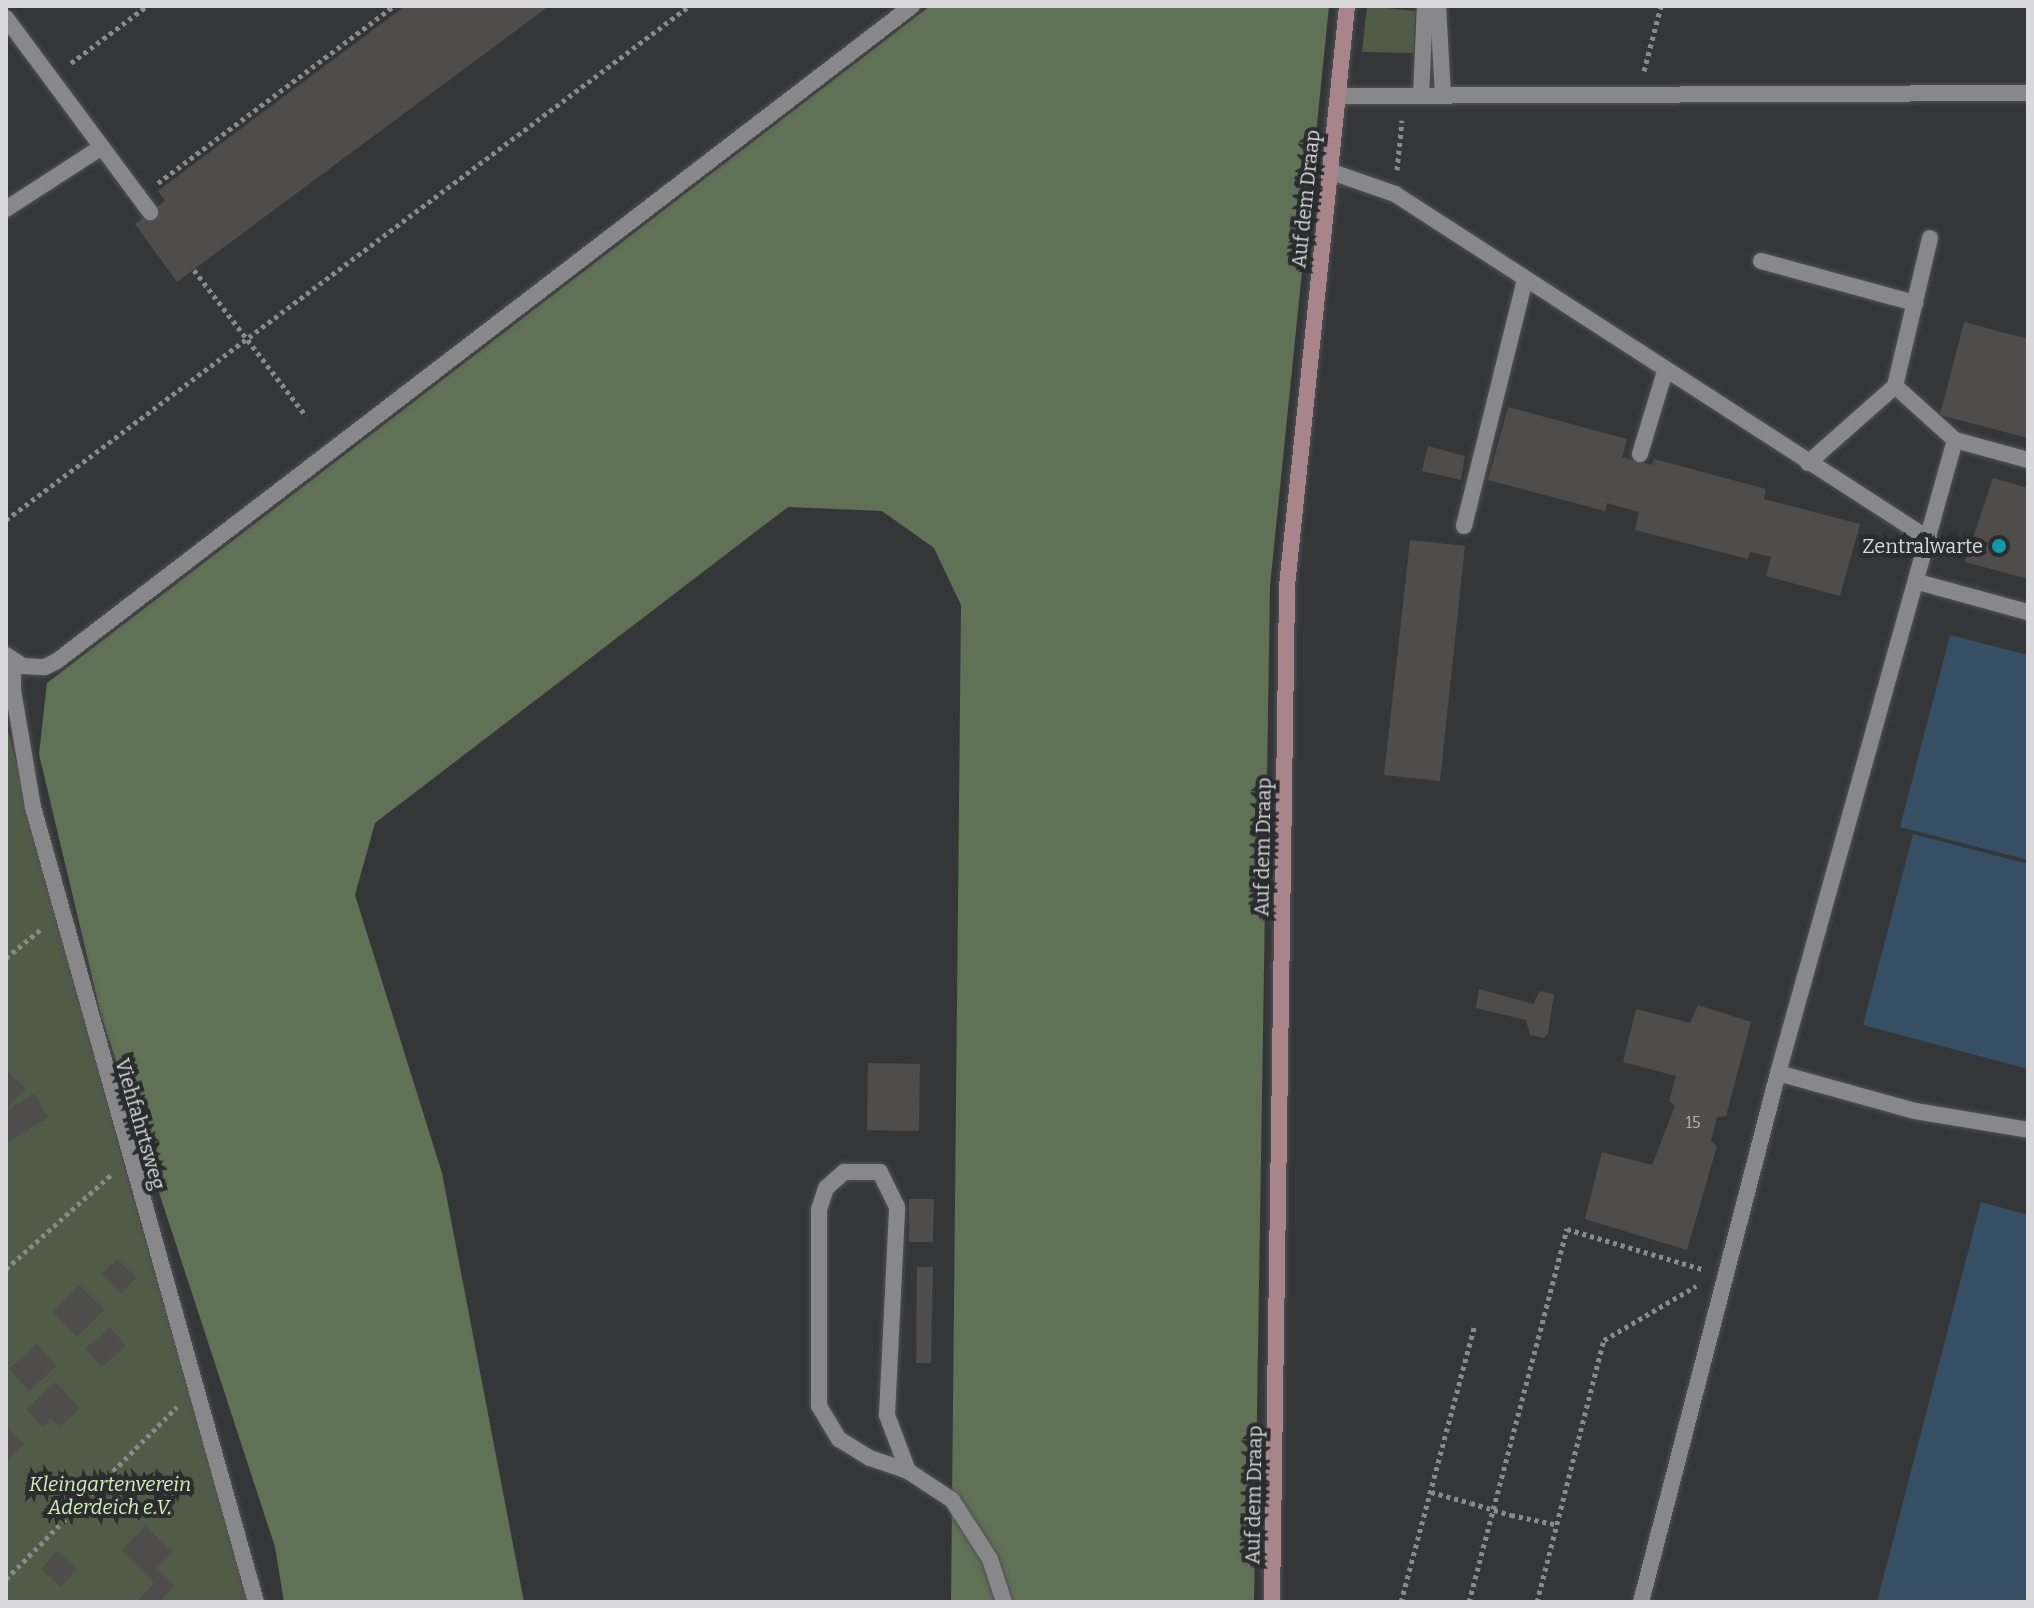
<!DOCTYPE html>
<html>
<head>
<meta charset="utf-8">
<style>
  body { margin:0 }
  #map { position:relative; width:2034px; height:1608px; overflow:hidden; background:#353638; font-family:Bitter,serif }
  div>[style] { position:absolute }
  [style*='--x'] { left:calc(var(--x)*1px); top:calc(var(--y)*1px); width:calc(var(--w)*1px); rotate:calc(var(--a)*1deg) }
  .green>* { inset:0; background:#505c47 }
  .forest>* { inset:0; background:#617155 }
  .water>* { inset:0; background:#374f64 }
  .building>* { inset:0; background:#4f4d4b }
  .path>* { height:5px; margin-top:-2.5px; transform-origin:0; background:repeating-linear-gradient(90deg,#898a8c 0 4px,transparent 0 8px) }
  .roads { filter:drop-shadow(0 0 2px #525254) drop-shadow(0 0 2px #525254) }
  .lane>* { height:16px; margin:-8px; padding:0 8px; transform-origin:8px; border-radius:8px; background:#88888b }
  .street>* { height:16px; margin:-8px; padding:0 8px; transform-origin:8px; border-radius:8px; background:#88888b }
  .secondary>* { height:16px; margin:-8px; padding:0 8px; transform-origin:8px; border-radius:8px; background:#a8848c }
  .path-bridge>* { height:5px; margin-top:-2.5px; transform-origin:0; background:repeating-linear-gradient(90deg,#898a8c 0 4px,transparent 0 8px) }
  .dots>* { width:22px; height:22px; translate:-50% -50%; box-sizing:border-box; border:4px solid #2b2c2e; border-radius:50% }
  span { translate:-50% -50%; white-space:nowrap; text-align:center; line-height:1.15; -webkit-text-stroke:8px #2b2c2e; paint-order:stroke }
  .number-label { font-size:16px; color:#b6b6b7 }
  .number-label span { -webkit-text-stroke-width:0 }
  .street-label { font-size:20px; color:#d9d9db }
  .poi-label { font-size:20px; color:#d9d9db }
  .right { translate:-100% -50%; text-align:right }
  .park-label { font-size:20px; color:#d0efbb; font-style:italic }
  .frame { position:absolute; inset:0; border:8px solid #d9d9db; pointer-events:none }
</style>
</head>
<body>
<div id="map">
  <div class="green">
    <i style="clip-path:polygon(1367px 6px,1415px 11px,1414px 53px,1362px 52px)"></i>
    <i style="clip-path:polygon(6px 723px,125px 1169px,249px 1602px,6px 1602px)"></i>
  </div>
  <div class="forest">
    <i style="clip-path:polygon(930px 6px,1329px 6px,1270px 586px,1254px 1602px,951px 1602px,961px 605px,934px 548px,882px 511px,788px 507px,375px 823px,355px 895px,442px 1173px,524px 1602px,284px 1602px,275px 1547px,101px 1015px,39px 754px,47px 683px)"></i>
  </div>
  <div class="water">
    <i style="clip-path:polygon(1950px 635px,2028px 655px,2028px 860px,1900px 827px)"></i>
    <i style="clip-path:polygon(1913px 834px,2028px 864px,2028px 1069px,1863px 1025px)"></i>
    <i style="clip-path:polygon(1981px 1202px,2028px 1215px,2028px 1602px,1877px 1602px)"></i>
  </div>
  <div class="building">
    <i style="clip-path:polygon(405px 6px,549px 6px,177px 282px,135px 224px,165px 201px,158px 191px)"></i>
    <i style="clip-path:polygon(1964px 322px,2028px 339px,2028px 438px,1940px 415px)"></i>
    <i style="clip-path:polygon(1508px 407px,1627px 439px,1622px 457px,1652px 465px,1654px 459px,1766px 489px,1764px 499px,1860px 524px,1840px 596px,1766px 576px,1771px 557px,1750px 552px,1748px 559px,1635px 530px,1639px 512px,1607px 503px,1605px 511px,1488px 480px)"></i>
    <i style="clip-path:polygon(1428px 446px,1465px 456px,1461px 480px,1422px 471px)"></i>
    <i style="clip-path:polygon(1993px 478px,2028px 488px,2028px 579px,1965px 562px)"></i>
    <i style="clip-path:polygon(1410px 540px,1465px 546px,1440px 781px,1384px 775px)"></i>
    <i style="clip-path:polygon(1479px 989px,1533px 1004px,1540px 991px,1554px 994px,1548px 1033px,1544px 1038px,1530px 1035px,1526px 1020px,1476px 1008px)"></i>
    <i style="clip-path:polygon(1698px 1005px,1751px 1022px,1726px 1116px,1717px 1117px,1711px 1141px,1717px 1146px,1687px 1250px,1585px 1219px,1602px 1152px,1652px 1165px,1675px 1106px,1669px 1101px,1676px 1076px,1623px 1062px,1636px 1009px,1690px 1023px)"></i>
    <i style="clip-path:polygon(868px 1063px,920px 1064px,919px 1131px,867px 1130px)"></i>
    <i style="clip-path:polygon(6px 1070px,26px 1089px,6px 1109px)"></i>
    <i style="clip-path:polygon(34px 1094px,48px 1117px,8px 1143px,6px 1111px)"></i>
    <i style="clip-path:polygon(909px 1199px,934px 1199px,933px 1242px,909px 1242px)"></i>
    <i style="clip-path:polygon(117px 1259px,136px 1278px,121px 1294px,101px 1274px)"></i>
    <i style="clip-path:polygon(917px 1267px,933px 1267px,931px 1363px,916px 1363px)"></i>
    <i style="clip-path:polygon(79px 1285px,104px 1310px,77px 1337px,53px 1312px)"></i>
    <i style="clip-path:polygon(110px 1327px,126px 1346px,102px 1367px,85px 1349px)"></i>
    <i style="clip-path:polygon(37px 1344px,57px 1366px,29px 1391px,9px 1369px)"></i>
    <i style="clip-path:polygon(55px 1382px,80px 1408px,61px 1426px,50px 1419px,43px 1427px,26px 1409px)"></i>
    <i style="clip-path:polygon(6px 1427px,24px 1444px,6px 1461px)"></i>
    <i style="clip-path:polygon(146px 1526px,173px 1552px,157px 1568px,175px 1586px,159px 1602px,136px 1602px,154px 1583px,121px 1550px)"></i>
    <i style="clip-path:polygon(57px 1551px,77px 1569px,61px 1587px,41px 1569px)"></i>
  </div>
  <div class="path">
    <i style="--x:71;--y:63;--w:95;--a:-36.9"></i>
    <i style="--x:1644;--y:71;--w:67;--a:-75.3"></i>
    <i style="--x:1397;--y:170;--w:50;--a:-84.3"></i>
    <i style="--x:158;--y:183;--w:295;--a:-36.9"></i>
    <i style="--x:194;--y:270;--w:184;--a:52.5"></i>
    <i style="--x:6;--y:520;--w:855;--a:-36.96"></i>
    <i style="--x:6;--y:958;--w:45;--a:-39.6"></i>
    <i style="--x:6;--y:1269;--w:142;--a:-41.9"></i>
    <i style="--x:1431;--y:1492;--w:41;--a:15.4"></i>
    <i style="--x:1511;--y:1515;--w:44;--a:11.8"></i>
    <i style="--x:6;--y:1579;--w:243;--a:-45.2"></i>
    <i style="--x:1401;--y:1602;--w:285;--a:-75.1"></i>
    <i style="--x:1469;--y:1602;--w:386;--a:-75.3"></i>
    <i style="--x:1567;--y:1229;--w:141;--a:16.5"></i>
    <i style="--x:1537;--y:1602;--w:270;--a:-75.7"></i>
    <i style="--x:1604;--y:1340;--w:107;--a:-30.4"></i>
  </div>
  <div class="roads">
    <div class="lane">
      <i style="--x:1438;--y:6;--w:90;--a:86.8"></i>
      <i style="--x:6;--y:18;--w:242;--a:53.4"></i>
      <i style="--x:1338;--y:96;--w:690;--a:-0.25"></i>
      <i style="--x:1421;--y:96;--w:90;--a:-87.5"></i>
      <i style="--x:1329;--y:171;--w:70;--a:19.2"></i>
      <i style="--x:1395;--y:194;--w:636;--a:32.87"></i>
      <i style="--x:6;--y:209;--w:114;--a:-32.9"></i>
      <i style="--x:1761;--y:261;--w:160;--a:15.3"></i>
      <i style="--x:1955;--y:440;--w:76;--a:15.3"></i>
      <i style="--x:1640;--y:454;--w:87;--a:-73.2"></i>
      <i style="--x:1808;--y:463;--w:116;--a:-41.5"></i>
      <i style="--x:1464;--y:526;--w:253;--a:-76.1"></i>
      <i style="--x:1918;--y:582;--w:114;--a:15.3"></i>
      <i style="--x:13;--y:662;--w:28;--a:90"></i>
      <i style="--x:13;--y:690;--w:119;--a:80.3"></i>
      <i style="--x:33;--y:807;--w:826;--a:74.33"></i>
      <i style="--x:1778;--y:1073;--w:142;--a:15.5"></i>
      <i style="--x:1915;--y:1111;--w:115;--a:9.5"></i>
      <i style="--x:908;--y:1471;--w:60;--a:-110.6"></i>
      <i style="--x:887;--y:1415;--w:208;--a:-87.2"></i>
      <i style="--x:897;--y:1207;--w:39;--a:-116"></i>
      <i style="--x:880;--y:1172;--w:36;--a:180"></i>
      <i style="--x:844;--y:1172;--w:24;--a:138"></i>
      <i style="--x:826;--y:1188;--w:23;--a:108"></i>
      <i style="--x:819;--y:1210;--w:196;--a:90"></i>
      <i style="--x:819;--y:1406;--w:39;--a:59"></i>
      <i style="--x:839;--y:1439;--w:36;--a:32"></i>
      <i style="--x:870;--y:1458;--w:40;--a:18.9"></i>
      <i style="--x:908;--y:1471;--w:53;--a:33.4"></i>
      <i style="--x:952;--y:1500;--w:70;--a:57.2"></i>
      <i style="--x:990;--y:1559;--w:45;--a:72"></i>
      <i style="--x:1641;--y:1602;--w:546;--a:-75.48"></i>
      <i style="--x:1778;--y:1073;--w:657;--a:-74.38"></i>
      <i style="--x:1955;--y:440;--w:81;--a:-138"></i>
      <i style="--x:1895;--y:386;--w:152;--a:-76.7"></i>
    </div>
    <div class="street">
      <i style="--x:6;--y:655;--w:20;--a:33"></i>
      <i style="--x:23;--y:666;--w:22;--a:3"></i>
      <i style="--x:45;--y:667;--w:13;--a:-27"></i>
      <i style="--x:57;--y:661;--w:1077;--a:-37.46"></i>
    </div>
    <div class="secondary">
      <i style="--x:1272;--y:1602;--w:1016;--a:-89.15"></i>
      <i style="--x:1287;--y:586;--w:583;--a:-84.09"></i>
    </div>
  </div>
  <div class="path-bridge">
    <i style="--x:1471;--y:1503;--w:42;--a:16.7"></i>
  </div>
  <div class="dots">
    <i style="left:1999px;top:546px;background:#0f9aa8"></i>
  </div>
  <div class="number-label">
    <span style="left:1693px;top:1123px">15</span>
  </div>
  <div class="street-label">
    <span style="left:1306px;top:199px;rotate:-84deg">Auf dem Draap</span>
    <span style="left:1263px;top:847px;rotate:-89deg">Auf dem Draap</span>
    <span style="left:140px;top:1124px;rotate:74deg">Viehfahrtsweg</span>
    <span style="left:1254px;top:1495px;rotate:-89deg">Auf dem Draap</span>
  </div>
  <div class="poi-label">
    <span class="right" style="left:1983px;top:546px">Zentralwarte</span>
  </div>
  <div class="park-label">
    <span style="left:110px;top:1496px">Kleingartenverein<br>Aderdeich e.V.</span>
  </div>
  <div class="frame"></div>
</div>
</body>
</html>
